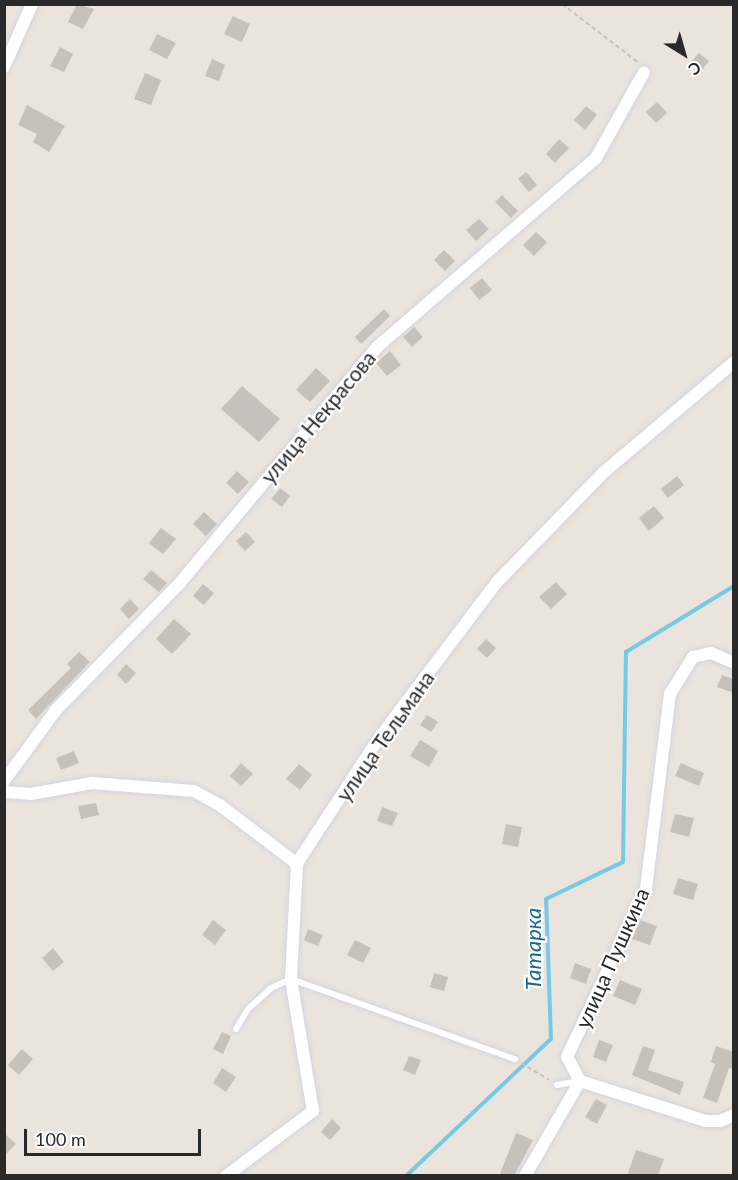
<!DOCTYPE html>
<html>
<head>
<meta charset="utf-8">
<style>
  body { margin:0 }
  #map { position:relative; width:738px; height:1180px; overflow:hidden; background:#ebe4dc; font-family:Lato,sans-serif }
  div>[style] { position:absolute }
  [style*='--x'] { left:calc(var(--x)*1px); top:calc(var(--y)*1px); width:calc(var(--w)*1px); rotate:calc(var(--a)*1deg) }
  .stream>* { height:4px; margin:-2px; padding:0 2px; transform-origin:2px; border-radius:2px; background:#74cae7 }
  .building>* { inset:0; background:#c6c1bb }
  .path>* { height:2px; margin-top:-1px; transform-origin:0; background:repeating-linear-gradient(90deg,#c3c3c3 0 4.5px,transparent 0 7.5px) }
  .roads { filter:drop-shadow(0 0 2px #d1d4e1) drop-shadow(0 0 2px #d1d4e1) }
  .lane>* { height:6px; margin:-3px; padding:0 3px; transform-origin:3px; border-radius:3px; background:#fff }
  .street>* { height:12px; margin:-6px; padding:0 6px; transform-origin:6px; border-radius:6px; background:#fff }
  span { translate:-50% -50%; white-space:nowrap; text-align:center; line-height:1.15; -webkit-text-stroke:4.5px #fff; paint-order:stroke }
  .street-label { font-size:21px; color:#292929 }
  .water-label { font-size:22px; color:#156892; font-style:italic }
  .frame { position:absolute; inset:0; border:6px solid #292929; pointer-events:none }
  .north { position:absolute; left:654px; top:24px; width:60px; height:60px; -webkit-text-stroke:4px #fff; paint-order:stroke; rotate:143deg; font-size:16px; font-weight:700; line-height:24px; text-align:center; color:#292929 }
  .north::after { content:''; display:block; margin:auto; width:21px; height:27px; background:#292929; clip-path:polygon(50% 0,100% 100%,50% 72%,0 100%) }
  .scale { position:absolute; left:24px; top:1129px; width:177px; height:27px; box-sizing:border-box; border:3px solid #292929; border-top:0; padding-left:8px; font-size:18px; line-height:21px; white-space:nowrap; color:#292929; -webkit-text-stroke:4px #fff; paint-order:stroke }
</style>
</head>
<body>
<div id="map">
  <div class="stream">
    <i style="--x:406;--y:1176;--w:199;--a:-43.4"></i>
    <i style="--x:551;--y:1039;--w:140;--a:-92"></i>
    <i style="--x:546;--y:899;--w:85;--a:-25.7"></i>
    <i style="--x:623;--y:862;--w:210;--a:-89.2"></i>
    <i style="--x:626;--y:652;--w:127;--a:-31.4"></i>
  </div>
  <div class="building">
    <i style="clip-path:polygon(77px 4px,94px 9px,83px 29px,68px 22px)"></i>
    <i style="clip-path:polygon(233px 16px,250px 24px,242px 42px,224px 34px)"></i>
    <i style="clip-path:polygon(157px 34px,176px 43px,167px 59px,149px 50px)"></i>
    <i style="clip-path:polygon(60px 47px,73px 54px,64px 72px,50px 66px)"></i>
    <i style="clip-path:polygon(699px 53px,709px 61px,701px 71px,690px 63px)"></i>
    <i style="clip-path:polygon(212px 59px,225px 65px,219px 81px,205px 76px)"></i>
    <i style="clip-path:polygon(145px 73px,161px 80px,151px 105px,134px 99px)"></i>
    <i style="clip-path:polygon(657px 102px,667px 113px,656px 123px,646px 112px)"></i>
    <i style="clip-path:polygon(27px 105px,65px 126px,49px 152px,33px 142px,37px 134px,18px 125px)"></i>
    <i style="clip-path:polygon(586px 106px,597px 115px,585px 130px,574px 120px)"></i>
    <i style="clip-path:polygon(559px 139px,569px 148px,555px 163px,546px 154px)"></i>
    <i style="clip-path:polygon(526px 172px,537px 185px,529px 192px,518px 179px)"></i>
    <i style="clip-path:polygon(502px 195px,518px 211px,511px 218px,495px 202px)"></i>
    <i style="clip-path:polygon(479px 219px,489px 229px,476px 241px,466px 230px)"></i>
    <i style="clip-path:polygon(536px 232px,547px 242px,534px 256px,523px 245px)"></i>
    <i style="clip-path:polygon(444px 250px,455px 261px,445px 271px,434px 260px)"></i>
    <i style="clip-path:polygon(482px 278px,492px 290px,479px 300px,470px 288px)"></i>
    <i style="clip-path:polygon(384px 309px,390px 316px,361px 344px,355px 337px)"></i>
    <i style="clip-path:polygon(414px 327px,423px 337px,412px 347px,403px 337px)"></i>
    <i style="clip-path:polygon(390px 351px,401px 365px,387px 376px,376px 363px)"></i>
    <i style="clip-path:polygon(316px 368px,330px 381px,310px 402px,296px 390px)"></i>
    <i style="clip-path:polygon(242px 386px,280px 419px,259px 442px,221px 409px)"></i>
    <i style="clip-path:polygon(237px 471px,249px 482px,238px 494px,226px 483px)"></i>
    <i style="clip-path:polygon(677px 476px,684px 485px,668px 498px,661px 489px)"></i>
    <i style="clip-path:polygon(280px 488px,290px 496px,282px 507px,271px 499px)"></i>
    <i style="clip-path:polygon(654px 506px,664px 518px,649px 531px,639px 518px)"></i>
    <i style="clip-path:polygon(204px 512px,217px 524px,206px 536px,193px 524px)"></i>
    <i style="clip-path:polygon(161px 528px,176px 539px,163px 554px,149px 543px)"></i>
    <i style="clip-path:polygon(246px 532px,255px 542px,245px 551px,236px 541px)"></i>
    <i style="clip-path:polygon(151px 570px,167px 583px,159px 592px,143px 579px)"></i>
    <i style="clip-path:polygon(556px 582px,567px 594px,551px 609px,539px 597px)"></i>
    <i style="clip-path:polygon(203px 584px,214px 593px,204px 605px,193px 596px)"></i>
    <i style="clip-path:polygon(130px 599px,139px 609px,129px 619px,120px 609px)"></i>
    <i style="clip-path:polygon(174px 619px,191px 634px,172px 654px,156px 639px)"></i>
    <i style="clip-path:polygon(486px 639px,496px 648px,487px 658px,477px 649px)"></i>
    <i style="clip-path:polygon(79px 652px,90px 662px,36px 719px,28px 710px,71px 668px,67px 664px)"></i>
    <i style="clip-path:polygon(126px 664px,136px 673px,126px 684px,117px 675px)"></i>
    <i style="clip-path:polygon(722px 675px,734px 679px,734px 693px,717px 687px)"></i>
    <i style="clip-path:polygon(427px 715px,438px 722px,431px 732px,420px 725px)"></i>
    <i style="clip-path:polygon(420px 740px,438px 751px,429px 767px,410px 756px)"></i>
    <i style="clip-path:polygon(74px 751px,79px 763px,61px 770px,56px 758px)"></i>
    <i style="clip-path:polygon(241px 763px,253px 774px,241px 786px,230px 776px)"></i>
    <i style="clip-path:polygon(681px 763px,704px 773px,699px 786px,675px 776px)"></i>
    <i style="clip-path:polygon(299px 764px,312px 775px,300px 790px,286px 779px)"></i>
    <i style="clip-path:polygon(96px 803px,99px 815px,81px 819px,78px 806px)"></i>
    <i style="clip-path:polygon(382px 807px,398px 813px,392px 826px,377px 821px)"></i>
    <i style="clip-path:polygon(675px 814px,694px 818px,689px 837px,670px 832px)"></i>
    <i style="clip-path:polygon(506px 824px,522px 827px,518px 847px,502px 844px)"></i>
    <i style="clip-path:polygon(678px 878px,698px 884px,693px 900px,673px 894px)"></i>
    <i style="clip-path:polygon(213px 920px,226px 930px,215px 945px,202px 935px)"></i>
    <i style="clip-path:polygon(640px 920px,657px 926px,650px 945px,632px 939px)"></i>
    <i style="clip-path:polygon(308px 929px,323px 935px,318px 946px,304px 940px)"></i>
    <i style="clip-path:polygon(355px 940px,371px 948px,363px 963px,347px 955px)"></i>
    <i style="clip-path:polygon(53px 948px,64px 962px,53px 971px,42px 958px)"></i>
    <i style="clip-path:polygon(575px 963px,591px 969px,586px 984px,570px 978px)"></i>
    <i style="clip-path:polygon(434px 973px,448px 977px,444px 991px,430px 987px)"></i>
    <i style="clip-path:polygon(620px 980px,642px 989px,635px 1005px,613px 996px)"></i>
    <i style="clip-path:polygon(222px 1032px,231px 1036px,223px 1054px,213px 1049px)"></i>
    <i style="clip-path:polygon(599px 1040px,613px 1045px,606px 1062px,593px 1057px)"></i>
    <i style="clip-path:polygon(643px 1046px,655px 1050px,648px 1070px,684px 1082px,680px 1095px,632px 1075px)"></i>
    <i style="clip-path:polygon(716px 1046px,734px 1052px,734px 1069px,729px 1068px,717px 1103px,703px 1098px,715px 1064px,711px 1062px)"></i>
    <i style="clip-path:polygon(22px 1049px,33px 1059px,19px 1075px,8px 1065px)"></i>
    <i style="clip-path:polygon(409px 1056px,421px 1060px,415px 1075px,403px 1070px)"></i>
    <i style="clip-path:polygon(222px 1068px,236px 1077px,226px 1092px,213px 1083px)"></i>
    <i style="clip-path:polygon(596px 1099px,607px 1105px,597px 1124px,585px 1117px)"></i>
    <i style="clip-path:polygon(332px 1119px,341px 1128px,330px 1140px,321px 1132px)"></i>
    <i style="clip-path:polygon(4px 1133px,16px 1144px,4px 1156px)"></i>
    <i style="clip-path:polygon(516px 1133px,533px 1140px,514px 1176px,499px 1176px)"></i>
    <i style="clip-path:polygon(636px 1150px,664px 1159px,658px 1176px,627px 1176px)"></i>
  </div>
  <div class="path">
    <i style="--x:562;--y:4;--w:97;--a:37.5"></i>
    <i style="--x:521;--y:1063;--w:33;--a:31"></i>
  </div>
  <div class="roads">
    <div class="lane">
      <i style="--x:236;--y:1029;--w:23;--a:-59"></i>
      <i style="--x:248;--y:1009;--w:31;--a:-42"></i>
      <i style="--x:271;--y:988;--w:22;--a:-24"></i>
      <i style="--x:291;--y:979;--w:238;--a:19.7"></i>
      <i style="--x:557;--y:1085;--w:22;--a:-10"></i>
    </div>
    <div class="street">
      <i style="--x:4;--y:67;--w:69;--a:-66"></i>
      <i style="--x:4;--y:781;--w:88;--a:-53.8"></i>
      <i style="--x:56;--y:710;--w:176;--a:-45.7"></i>
      <i style="--x:179;--y:584;--w:309;--a:-50.1"></i>
      <i style="--x:377;--y:347;--w:289;--a:-40.8"></i>
      <i style="--x:596;--y:158;--w:98;--a:-60.8"></i>
      <i style="--x:4;--y:792;--w:27;--a:4"></i>
      <i style="--x:31;--y:794;--w:62;--a:-10.2"></i>
      <i style="--x:92;--y:783;--w:102;--a:4.5"></i>
      <i style="--x:194;--y:791;--w:31;--a:29"></i>
      <i style="--x:221;--y:806;--w:96;--a:37.3"></i>
      <i style="--x:580;--y:1081;--w:132;--a:17.6"></i>
      <i style="--x:706;--y:1121;--w:14;--a:0"></i>
      <i style="--x:720;--y:1121;--w:15;--a:-23"></i>
      <i style="--x:226;--y:1176;--w:109;--a:-36.8"></i>
      <i style="--x:313;--y:1111;--w:134;--a:-99.5"></i>
      <i style="--x:291;--y:979;--w:115;--a:-87"></i>
      <i style="--x:297;--y:864;--w:12;--a:-59"></i>
      <i style="--x:303;--y:854;--w:139;--a:-56.8"></i>
      <i style="--x:379;--y:738;--w:196;--a:-52.9"></i>
      <i style="--x:497;--y:582;--w:153;--a:-45.8"></i>
      <i style="--x:604;--y:472;--w:170;--a:-40.2"></i>
      <i style="--x:525;--y:1176;--w:110;--a:-59.9"></i>
      <i style="--x:580;--y:1081;--w:27;--a:-118"></i>
      <i style="--x:567;--y:1057;--w:186;--a:-64.8"></i>
      <i style="--x:646;--y:889;--w:196;--a:-83"></i>
      <i style="--x:670;--y:694;--w:44;--a:-58.1"></i>
      <i style="--x:693;--y:657;--w:18;--a:-13"></i>
      <i style="--x:711;--y:653;--w:25;--a:23"></i>
    </div>
  </div>
  <div class="street-label">
    <span style="left:318px;top:417px;rotate:-50deg">улица Некрасова</span>
    <span style="left:385px;top:736px;rotate:-55deg">улица Тельмана</span>
    <span style="left:612px;top:958px;rotate:-66deg">улица Пушкина</span>
  </div>
  <div class="water-label">
    <span style="left:533px;top:949px;rotate:-90deg">Татарка</span>
  </div>
  <div class="frame"></div>
  <div class="north">С</div>
  <div class="scale">100 m</div>
</div>
</body>
</html>
